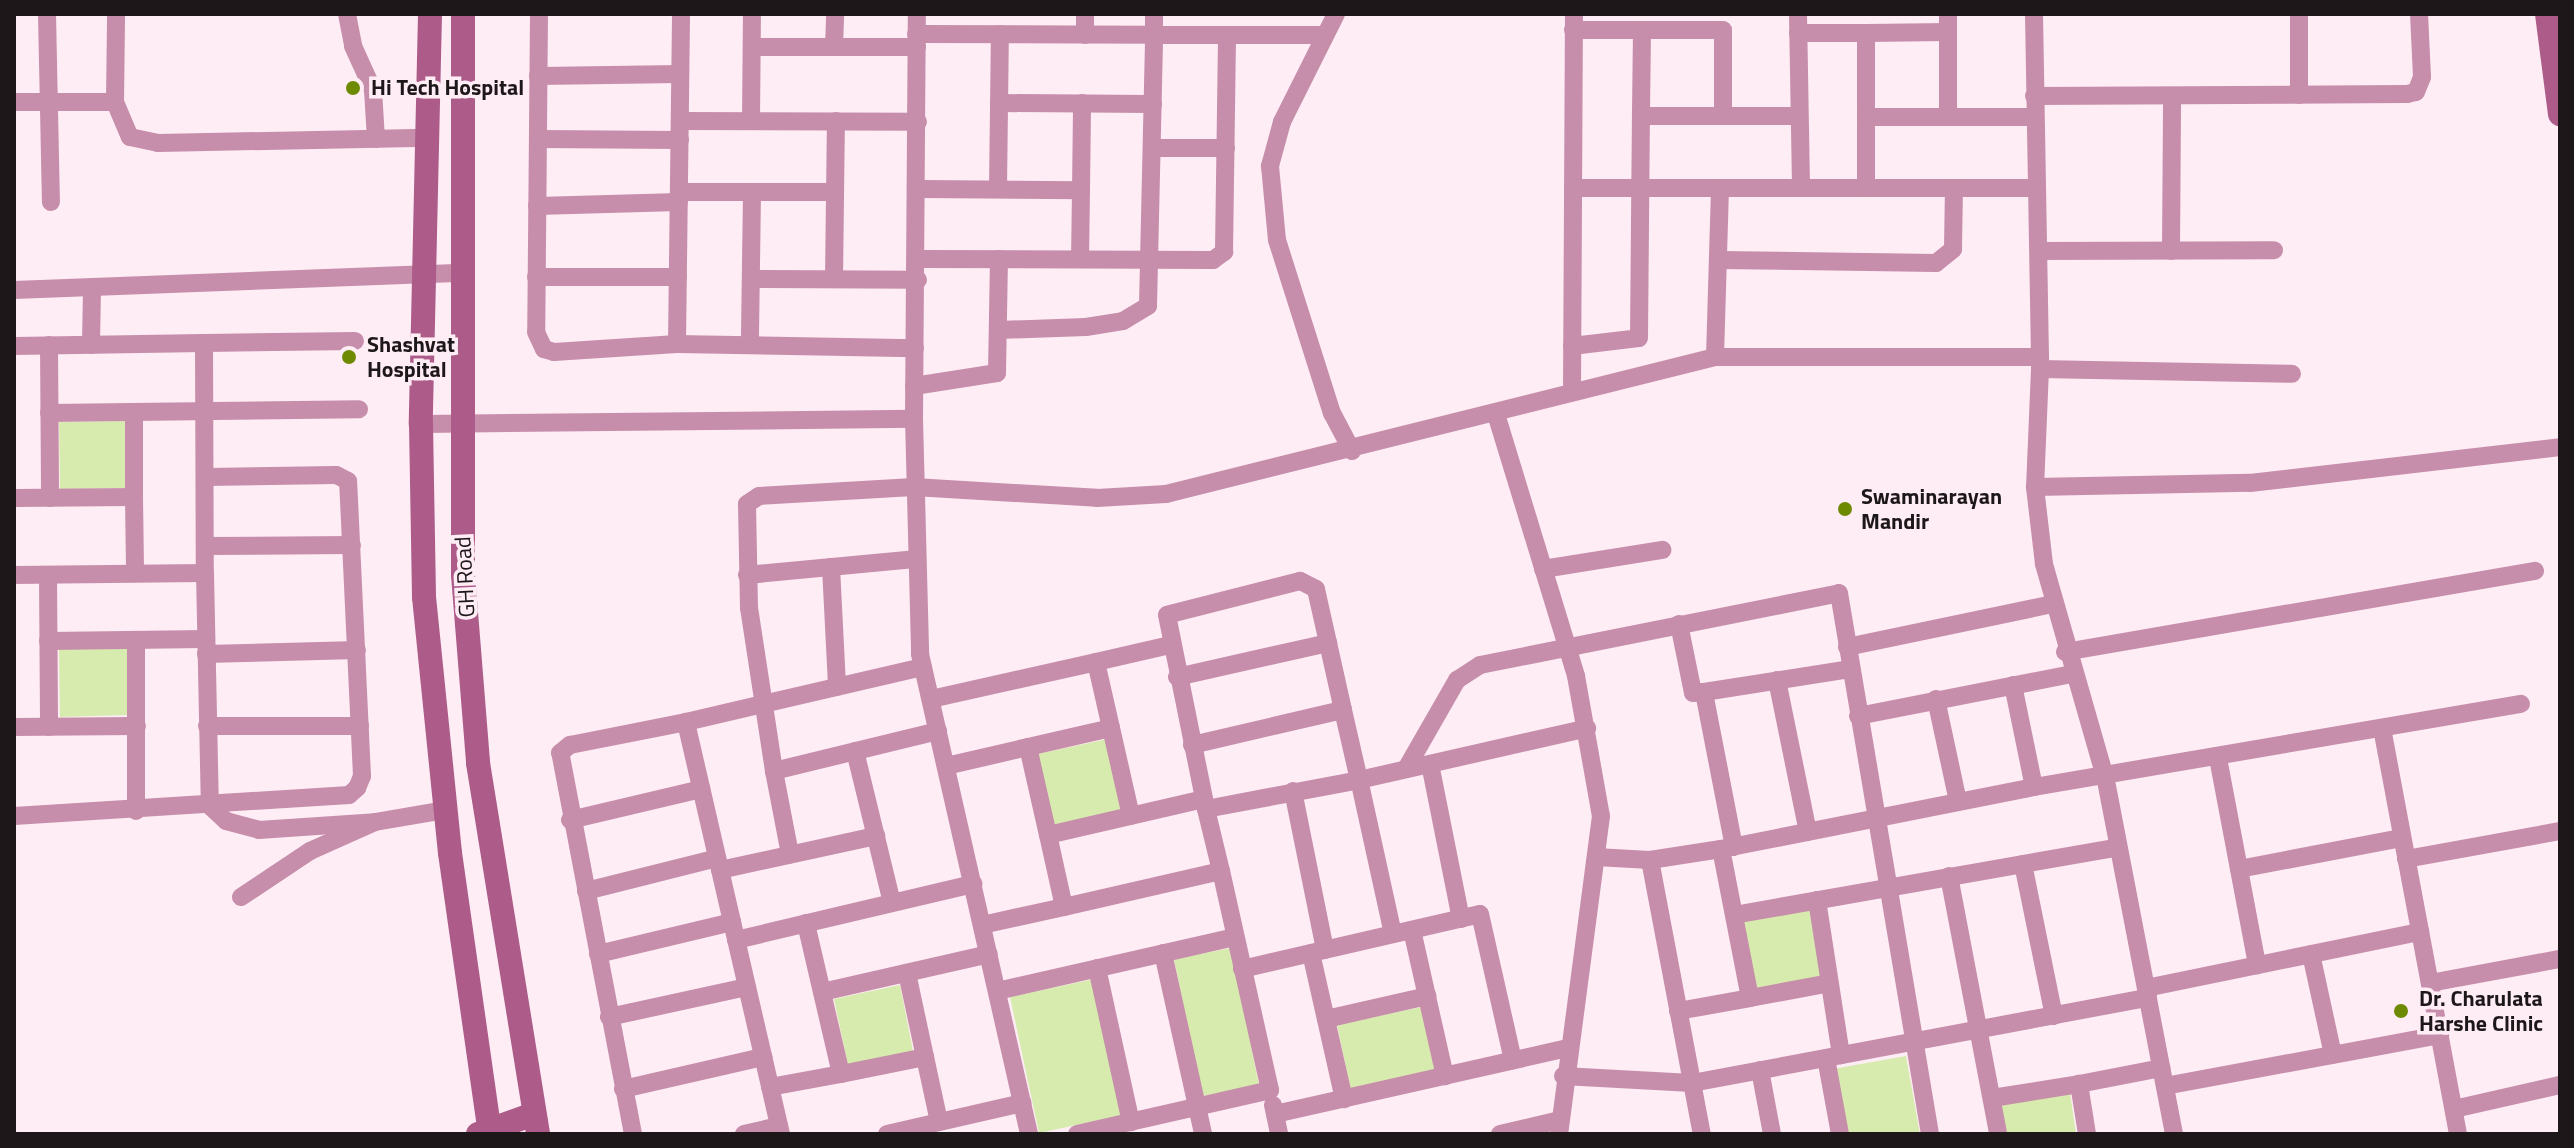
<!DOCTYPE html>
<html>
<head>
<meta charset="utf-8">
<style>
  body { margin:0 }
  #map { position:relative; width:2574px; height:1148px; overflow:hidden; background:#feedf5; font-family:"Titillium Web",sans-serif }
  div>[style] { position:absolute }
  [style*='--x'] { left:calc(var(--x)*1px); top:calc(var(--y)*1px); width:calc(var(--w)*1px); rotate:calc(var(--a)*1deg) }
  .green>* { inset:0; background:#d7ebae }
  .street>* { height:18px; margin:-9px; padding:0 9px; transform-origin:9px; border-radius:9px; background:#c78eab }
  .secondary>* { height:24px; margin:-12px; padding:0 12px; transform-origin:12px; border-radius:12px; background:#ad5c89 }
  .rail>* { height:5px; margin-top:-2.5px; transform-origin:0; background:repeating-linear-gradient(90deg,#4c4447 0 12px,transparent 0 18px) }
  .dots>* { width:22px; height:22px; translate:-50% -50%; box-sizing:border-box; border:4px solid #feedf5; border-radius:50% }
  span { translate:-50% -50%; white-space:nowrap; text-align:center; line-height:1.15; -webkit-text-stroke:7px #feedf5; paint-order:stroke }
  .poi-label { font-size:22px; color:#1d1719; font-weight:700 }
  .left { translate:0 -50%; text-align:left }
  .street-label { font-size:22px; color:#1d1719 }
  .frame { position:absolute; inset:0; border:16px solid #1d1719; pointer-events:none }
</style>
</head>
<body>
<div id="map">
  <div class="green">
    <i style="clip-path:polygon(127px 421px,127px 488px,60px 489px,59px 422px)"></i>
    <i style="clip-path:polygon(127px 648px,127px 715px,60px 717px,59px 649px)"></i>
    <i style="clip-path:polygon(1108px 739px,1123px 810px,1052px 825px,1037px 754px)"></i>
    <i style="clip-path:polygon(1813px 909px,1824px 978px,1755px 990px,1744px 921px)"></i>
    <i style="clip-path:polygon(1231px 948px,1259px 1085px,1202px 1096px,1174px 959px)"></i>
    <i style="clip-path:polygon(1094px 979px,1123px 1115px,1039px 1133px,1010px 997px)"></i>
    <i style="clip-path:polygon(900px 985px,913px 1051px,848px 1065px,834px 999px)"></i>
    <i style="clip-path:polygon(1421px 1007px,1435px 1072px,1351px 1091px,1337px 1025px)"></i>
    <i style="clip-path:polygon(1906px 1056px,1920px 1134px,1845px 1134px,1833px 1069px)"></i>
    <i style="clip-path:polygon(2070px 1093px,2076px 1134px,2006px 1134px,2001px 1105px)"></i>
  </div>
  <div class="street">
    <i style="--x:47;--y:14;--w:188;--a:88.8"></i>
    <i style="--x:347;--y:14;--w:33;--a:79"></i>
    <i style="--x:353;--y:46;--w:48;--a:65.6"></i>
    <i style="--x:373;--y:90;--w:49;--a:86.5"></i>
    <i style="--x:539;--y:14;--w:318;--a:90.5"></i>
    <i style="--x:536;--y:332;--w:19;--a:65"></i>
    <i style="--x:544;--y:349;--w:10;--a:17"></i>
    <i style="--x:554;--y:352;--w:123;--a:-3.7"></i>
    <i style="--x:677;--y:344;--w:330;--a:-89.3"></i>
    <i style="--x:1336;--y:14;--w:121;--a:116.6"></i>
    <i style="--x:1282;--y:122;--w:46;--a:105.3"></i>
    <i style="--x:1270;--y:166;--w:74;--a:84.6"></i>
    <i style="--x:1277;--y:240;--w:182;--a:72.4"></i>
    <i style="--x:1332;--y:413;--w:43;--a:62.2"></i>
    <i style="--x:1798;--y:14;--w:174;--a:89"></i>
    <i style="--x:2034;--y:14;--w:355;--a:89"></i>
    <i style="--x:2040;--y:369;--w:118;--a:92.4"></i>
    <i style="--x:1573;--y:30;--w:69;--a:0"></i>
    <i style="--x:1642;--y:30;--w:86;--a:90.7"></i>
    <i style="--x:1642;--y:30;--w:81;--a:0"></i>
    <i style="--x:1723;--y:30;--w:86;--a:90"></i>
    <i style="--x:1798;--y:33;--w:68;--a:0"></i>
    <i style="--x:1866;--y:33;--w:84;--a:90"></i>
    <i style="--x:1866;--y:33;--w:82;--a:-0.7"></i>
    <i style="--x:916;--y:34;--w:238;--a:0.2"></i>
    <i style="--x:1154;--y:35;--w:21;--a:-90"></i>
    <i style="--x:1085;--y:35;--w:21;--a:-90"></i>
    <i style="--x:752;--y:47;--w:165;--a:0"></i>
    <i style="--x:834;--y:47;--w:33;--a:-88"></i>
    <i style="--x:538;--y:76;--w:142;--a:-0.8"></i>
    <i style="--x:2299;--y:95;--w:81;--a:-90"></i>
    <i style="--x:2034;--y:96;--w:373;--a:-0.3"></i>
    <i style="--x:2407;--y:94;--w:9;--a:-13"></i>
    <i style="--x:2416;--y:92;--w:16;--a:-68"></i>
    <i style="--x:2422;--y:77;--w:63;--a:-92.7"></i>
    <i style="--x:14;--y:102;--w:101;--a:0"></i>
    <i style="--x:115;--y:102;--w:88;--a:-89.3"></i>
    <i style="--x:115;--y:102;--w:38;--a:67"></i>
    <i style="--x:130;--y:137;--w:29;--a:12"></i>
    <i style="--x:158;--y:143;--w:269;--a:-1.1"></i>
    <i style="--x:999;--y:103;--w:154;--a:0.4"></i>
    <i style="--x:1948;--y:117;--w:103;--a:-90"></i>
    <i style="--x:680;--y:121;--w:238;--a:0.2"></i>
    <i style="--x:751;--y:121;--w:107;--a:-89.5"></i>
    <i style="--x:538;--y:139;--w:142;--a:0.4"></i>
    <i style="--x:1153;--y:148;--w:73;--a:0"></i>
    <i style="--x:1573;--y:188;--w:462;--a:0"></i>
    <i style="--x:1866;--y:188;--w:71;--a:-90"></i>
    <i style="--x:1866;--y:117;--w:168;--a:0"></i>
    <i style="--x:919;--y:189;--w:162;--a:0.4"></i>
    <i style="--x:1081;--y:190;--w:69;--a:90.8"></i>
    <i style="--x:998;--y:189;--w:155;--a:-89.3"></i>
    <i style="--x:1081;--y:190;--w:87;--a:-89.3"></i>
    <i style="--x:679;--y:192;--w:73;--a:0"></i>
    <i style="--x:752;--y:192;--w:151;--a:90.8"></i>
    <i style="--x:752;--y:192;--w:83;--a:0"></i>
    <i style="--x:537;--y:206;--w:142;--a:-1.6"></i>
    <i style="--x:2039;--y:251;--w:235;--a:-0.2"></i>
    <i style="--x:2171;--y:251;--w:155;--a:-89.6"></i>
    <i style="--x:919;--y:259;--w:294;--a:0.2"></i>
    <i style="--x:1213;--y:260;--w:14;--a:-36"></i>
    <i style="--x:1224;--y:252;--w:217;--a:-89.2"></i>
    <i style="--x:1719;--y:260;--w:217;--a:0.8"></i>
    <i style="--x:1936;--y:263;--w:22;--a:-39"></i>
    <i style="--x:1953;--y:249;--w:61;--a:-89.1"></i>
    <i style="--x:536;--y:277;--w:142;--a:0"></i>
    <i style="--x:751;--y:279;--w:167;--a:0.3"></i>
    <i style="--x:834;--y:279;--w:158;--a:-89.3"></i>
    <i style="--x:14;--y:290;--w:449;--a:-2.2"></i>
    <i style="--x:999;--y:330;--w:87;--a:-2"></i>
    <i style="--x:1086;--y:327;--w:37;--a:-9"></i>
    <i style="--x:1123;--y:321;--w:29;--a:-31"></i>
    <i style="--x:1148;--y:306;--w:271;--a:-88.7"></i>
    <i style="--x:1154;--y:35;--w:171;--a:0"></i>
    <i style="--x:204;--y:343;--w:151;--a:-0.8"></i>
    <i style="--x:677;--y:344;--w:238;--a:1"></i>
    <i style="--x:49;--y:345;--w:153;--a:89.6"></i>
    <i style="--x:91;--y:345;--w:58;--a:-89"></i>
    <i style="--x:14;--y:346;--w:190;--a:-0.9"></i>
    <i style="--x:204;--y:343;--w:230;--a:89.8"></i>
    <i style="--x:205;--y:573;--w:191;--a:179.4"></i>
    <i style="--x:1572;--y:346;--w:67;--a:-6.8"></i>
    <i style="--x:1639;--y:338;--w:222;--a:-89.5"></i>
    <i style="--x:1641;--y:116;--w:158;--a:0"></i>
    <i style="--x:1715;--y:357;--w:169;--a:-88.3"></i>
    <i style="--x:2040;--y:369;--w:252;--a:1.1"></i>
    <i style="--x:914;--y:386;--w:84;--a:-8.9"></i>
    <i style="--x:997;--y:373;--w:114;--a:-89"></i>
    <i style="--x:1572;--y:392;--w:378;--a:-89.7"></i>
    <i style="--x:134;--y:412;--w:85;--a:90"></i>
    <i style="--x:49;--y:413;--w:310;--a:-0.7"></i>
    <i style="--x:1496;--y:414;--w:274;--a:73"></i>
    <i style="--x:1576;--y:676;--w:142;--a:79.9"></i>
    <i style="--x:1601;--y:816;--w:321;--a:97.5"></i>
    <i style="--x:914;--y:419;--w:405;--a:-89.6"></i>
    <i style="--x:421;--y:424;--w:493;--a:-0.6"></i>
    <i style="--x:914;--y:419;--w:235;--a:88.5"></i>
    <i style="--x:920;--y:654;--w:492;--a:77.2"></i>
    <i style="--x:14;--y:498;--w:120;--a:-0.5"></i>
    <i style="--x:134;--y:497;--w:76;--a:89.2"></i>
    <i style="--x:205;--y:546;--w:147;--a:-0.4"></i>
    <i style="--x:831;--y:567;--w:120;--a:87.1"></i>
    <i style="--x:1543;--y:569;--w:121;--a:-9.1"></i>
    <i style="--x:205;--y:573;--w:233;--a:88.8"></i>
    <i style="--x:210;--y:806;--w:22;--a:43"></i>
    <i style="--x:226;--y:821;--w:34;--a:15"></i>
    <i style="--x:259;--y:830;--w:116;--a:-3.9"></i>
    <i style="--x:48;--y:575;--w:152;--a:89.6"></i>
    <i style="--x:747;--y:575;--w:171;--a:-5.4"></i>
    <i style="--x:1679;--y:624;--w:70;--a:78.5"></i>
    <i style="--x:1693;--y:693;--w:11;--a:-5"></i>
    <i style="--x:136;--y:640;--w:171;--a:90"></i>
    <i style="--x:48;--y:641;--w:158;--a:-0.7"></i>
    <i style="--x:1847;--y:647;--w:210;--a:-11.8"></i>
    <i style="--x:2065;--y:652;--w:477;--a:-9.8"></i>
    <i style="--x:206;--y:654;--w:151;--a:-1.5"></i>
    <i style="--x:1096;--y:662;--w:76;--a:-12.9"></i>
    <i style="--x:1177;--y:677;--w:155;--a:-12.7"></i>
    <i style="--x:1777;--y:680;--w:155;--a:78.5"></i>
    <i style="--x:2013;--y:685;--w:104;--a:78.4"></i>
    <i style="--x:931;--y:699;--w:169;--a:-12.6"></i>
    <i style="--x:1096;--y:662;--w:68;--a:77.2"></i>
    <i style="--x:1111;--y:728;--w:85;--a:167.1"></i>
    <i style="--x:1936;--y:699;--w:105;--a:77.9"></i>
    <i style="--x:1858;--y:716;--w:218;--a:-11.1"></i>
    <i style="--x:207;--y:726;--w:153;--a:0"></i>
    <i style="--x:14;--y:727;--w:123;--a:-0.5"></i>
    <i style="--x:1111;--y:728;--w:90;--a:77.2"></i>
    <i style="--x:2382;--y:728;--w:413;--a:79.4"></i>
    <i style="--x:938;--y:731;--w:169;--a:166.3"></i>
    <i style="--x:774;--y:771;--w:165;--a:-98.7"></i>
    <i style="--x:749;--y:608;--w:104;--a:-91.1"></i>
    <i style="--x:747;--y:504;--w:14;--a:-34"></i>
    <i style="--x:759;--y:496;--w:155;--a:-3.3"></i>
    <i style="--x:914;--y:487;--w:183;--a:3.4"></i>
    <i style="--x:1097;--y:498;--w:69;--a:-3.3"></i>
    <i style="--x:1166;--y:494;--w:566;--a:-14.01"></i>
    <i style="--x:1715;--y:357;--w:325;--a:0"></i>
    <i style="--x:1192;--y:745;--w:155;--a:-13.1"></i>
    <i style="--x:855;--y:751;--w:156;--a:76.3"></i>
    <i style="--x:2218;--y:758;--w:211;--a:79.3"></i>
    <i style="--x:1430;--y:764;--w:158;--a:78.7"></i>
    <i style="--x:946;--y:766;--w:84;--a:-13"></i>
    <i style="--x:1028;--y:747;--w:90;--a:77.2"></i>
    <i style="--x:1048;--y:835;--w:160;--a:-13"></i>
    <i style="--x:1406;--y:769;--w:103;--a:-60.2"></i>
    <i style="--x:1457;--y:680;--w:27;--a:-33"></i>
    <i style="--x:1480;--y:665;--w:366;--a:-11.3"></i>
    <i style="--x:1839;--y:593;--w:549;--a:80.45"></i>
    <i style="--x:774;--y:771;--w:85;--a:79.1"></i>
    <i style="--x:1293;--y:791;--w:162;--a:78.6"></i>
    <i style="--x:14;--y:816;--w:336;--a:-3.6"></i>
    <i style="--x:349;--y:795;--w:11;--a:-41"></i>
    <i style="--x:357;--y:788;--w:13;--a:-67"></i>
    <i style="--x:362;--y:776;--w:295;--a:-92.7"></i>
    <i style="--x:348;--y:481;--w:13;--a:-153"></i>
    <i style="--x:336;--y:475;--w:131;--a:179.1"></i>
    <i style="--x:570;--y:820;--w:135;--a:-13.3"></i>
    <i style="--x:1734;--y:847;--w:158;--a:-101"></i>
    <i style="--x:1704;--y:692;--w:149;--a:-8.9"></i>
    <i style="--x:1596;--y:857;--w:54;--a:3.2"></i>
    <i style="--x:1650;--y:860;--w:72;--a:-8.8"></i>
    <i style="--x:1721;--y:849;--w:319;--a:-11.2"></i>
    <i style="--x:2034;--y:787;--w:494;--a:-9.7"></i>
    <i style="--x:2406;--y:859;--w:157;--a:-10.3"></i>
    <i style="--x:1650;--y:860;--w:279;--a:79.3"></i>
    <i style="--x:2023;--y:864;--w:155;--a:78.5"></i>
    <i style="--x:2239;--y:869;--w:166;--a:-10.8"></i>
    <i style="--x:720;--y:870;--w:160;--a:-12.3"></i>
    <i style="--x:1949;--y:876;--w:263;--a:79.2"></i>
    <i style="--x:586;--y:891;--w:135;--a:-14.1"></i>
    <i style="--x:241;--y:897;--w:83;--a:-33.7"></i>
    <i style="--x:310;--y:851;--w:71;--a:-24"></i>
    <i style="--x:375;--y:822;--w:72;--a:-9.6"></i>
    <i style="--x:1817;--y:900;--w:157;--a:81.2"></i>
    <i style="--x:1064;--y:907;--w:161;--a:-12.9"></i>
    <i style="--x:1221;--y:871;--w:64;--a:-103.6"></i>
    <i style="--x:1734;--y:915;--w:390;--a:-10"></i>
    <i style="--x:982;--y:925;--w:84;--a:-12.4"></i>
    <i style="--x:1064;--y:907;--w:74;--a:-102.5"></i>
    <i style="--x:1412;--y:930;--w:150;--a:77.3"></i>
    <i style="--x:1393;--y:934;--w:158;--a:-102.4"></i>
    <i style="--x:1359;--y:780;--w:72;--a:-102.9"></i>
    <i style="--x:1343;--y:710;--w:124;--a:-102.6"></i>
    <i style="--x:1316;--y:589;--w:18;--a:-153"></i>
    <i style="--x:1300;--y:581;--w:137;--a:165.7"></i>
    <i style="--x:1167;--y:615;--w:198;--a:78.6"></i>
    <i style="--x:1206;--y:809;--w:156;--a:-10.7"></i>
    <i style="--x:1359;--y:780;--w:234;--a:-12.8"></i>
    <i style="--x:736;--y:940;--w:244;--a:-13.3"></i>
    <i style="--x:1163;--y:953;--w:185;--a:77.5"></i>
    <i style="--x:1311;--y:953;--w:150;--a:77.3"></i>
    <i style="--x:598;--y:954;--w:138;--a:-13.4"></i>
    <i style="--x:2311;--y:954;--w:103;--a:77.7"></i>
    <i style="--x:1097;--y:968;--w:158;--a:77.6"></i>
    <i style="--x:1242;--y:969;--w:244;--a:-13"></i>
    <i style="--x:1480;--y:914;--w:150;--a:77.3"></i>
    <i style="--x:2430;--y:983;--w:132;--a:-10.5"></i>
    <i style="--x:2146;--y:988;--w:280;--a:-11.6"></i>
    <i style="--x:997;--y:991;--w:244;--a:-12.8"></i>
    <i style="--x:822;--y:992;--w:171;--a:-12.8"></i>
    <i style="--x:1750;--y:998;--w:81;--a:-10.6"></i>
    <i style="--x:1678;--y:1011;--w:73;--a:-10.2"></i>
    <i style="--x:1750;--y:998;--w:152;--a:-101"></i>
    <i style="--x:609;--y:1017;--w:141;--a:-12.3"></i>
    <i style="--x:1326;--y:1019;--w:104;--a:-12.8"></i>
    <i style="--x:925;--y:1057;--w:66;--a:77.8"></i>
    <i style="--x:1826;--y:1058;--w:77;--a:79.6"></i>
    <i style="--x:1760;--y:1070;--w:65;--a:79.4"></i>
    <i style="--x:841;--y:1074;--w:86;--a:-11.4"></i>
    <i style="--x:925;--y:1057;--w:86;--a:-102.1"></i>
    <i style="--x:1563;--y:1076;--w:129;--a:3.1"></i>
    <i style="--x:1692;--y:1083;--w:464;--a:-10.6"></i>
    <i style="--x:2165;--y:1086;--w:280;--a:-10.5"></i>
    <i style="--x:770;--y:1087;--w:72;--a:-10.4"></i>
    <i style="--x:841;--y:1074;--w:155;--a:-103.1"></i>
    <i style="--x:623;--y:1089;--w:144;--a:-12.9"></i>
    <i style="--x:1992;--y:1098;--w:88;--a:-9.1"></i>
    <i style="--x:1273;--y:1105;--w:30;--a:78"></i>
    <i style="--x:2454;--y:1109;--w:109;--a:-12.8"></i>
    <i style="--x:1275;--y:1114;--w:300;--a:-12.7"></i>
    <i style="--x:633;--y:1134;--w:388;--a:-100.8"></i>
    <i style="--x:560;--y:753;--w:13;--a:-39"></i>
    <i style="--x:570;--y:745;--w:118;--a:-11.2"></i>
    <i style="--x:744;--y:1134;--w:36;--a:-13"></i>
    <i style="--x:781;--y:1134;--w:423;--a:-103"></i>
    <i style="--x:686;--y:722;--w:243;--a:-13.1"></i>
    <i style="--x:887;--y:1134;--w:139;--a:-12.9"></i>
    <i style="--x:1077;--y:1134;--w:198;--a:-12.8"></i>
    <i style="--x:1270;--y:1090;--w:224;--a:-102.6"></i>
    <i style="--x:1500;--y:1134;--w:57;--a:-13.1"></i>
    <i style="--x:2087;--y:1134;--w:51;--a:-99.1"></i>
    <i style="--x:2079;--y:1084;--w:84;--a:-11"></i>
    <i style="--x:2174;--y:1134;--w:364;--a:-100.9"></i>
    <i style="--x:2105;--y:777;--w:222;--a:-106"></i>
    <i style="--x:2044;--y:564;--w:78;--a:-96.7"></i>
    <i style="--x:2035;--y:487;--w:215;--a:-1.1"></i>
    <i style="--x:2250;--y:483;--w:312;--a:-6.6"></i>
  </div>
  <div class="secondary">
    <i style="--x:430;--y:14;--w:410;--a:91.3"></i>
    <i style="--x:421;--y:424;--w:173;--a:89"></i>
    <i style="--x:424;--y:597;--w:257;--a:84.2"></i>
    <i style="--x:450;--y:853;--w:284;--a:81.9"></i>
    <i style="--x:463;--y:14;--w:561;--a:90"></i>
    <i style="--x:463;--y:575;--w:189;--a:85.4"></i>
    <i style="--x:478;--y:763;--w:376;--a:80.8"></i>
    <i style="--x:2547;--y:14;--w:101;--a:82.6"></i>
    <i style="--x:478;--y:1134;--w:59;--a:-19.7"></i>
  </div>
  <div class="rail">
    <i style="--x:2560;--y:14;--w:1;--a:90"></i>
  </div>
  <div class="dots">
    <i style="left:353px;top:88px;background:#6e8a00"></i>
    <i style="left:349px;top:357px;background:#6e8a00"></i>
    <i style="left:1845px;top:509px;background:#6e8a00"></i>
    <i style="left:2401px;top:1011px;background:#6e8a00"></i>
  </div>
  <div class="poi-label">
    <span class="left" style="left:371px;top:88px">Hi Tech Hospital</span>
    <span class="left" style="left:367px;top:357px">Shashvat<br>Hospital</span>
    <span class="left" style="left:1861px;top:509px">Swaminarayan<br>Mandir</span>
    <span class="left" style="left:2419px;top:1011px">Dr. Charulata<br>Harshe Clinic</span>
  </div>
  <div class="street-label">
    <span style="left:465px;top:577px;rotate:-93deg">GH Road</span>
  </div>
  <div class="frame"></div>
</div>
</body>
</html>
